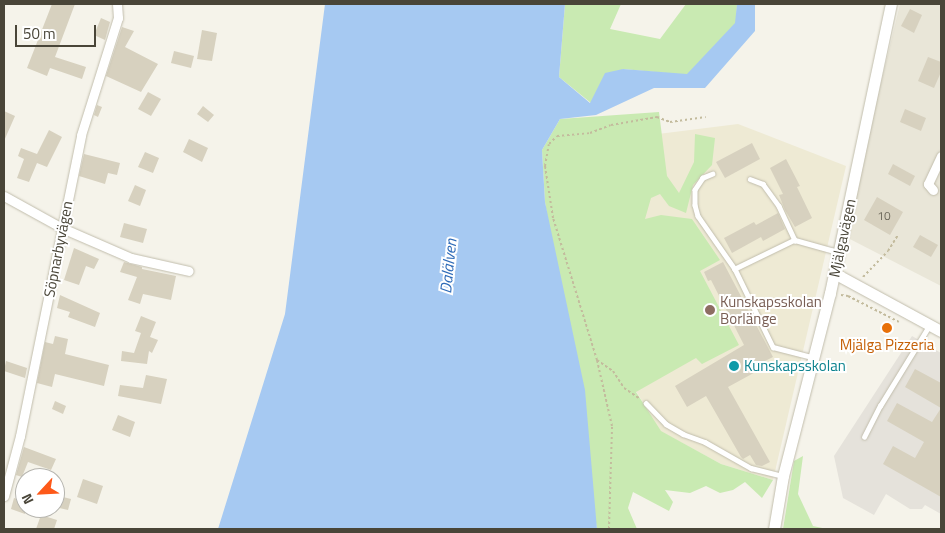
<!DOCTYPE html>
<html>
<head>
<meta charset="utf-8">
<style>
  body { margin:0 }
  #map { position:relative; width:945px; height:533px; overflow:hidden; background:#f5f3ea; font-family:"Titillium Web",sans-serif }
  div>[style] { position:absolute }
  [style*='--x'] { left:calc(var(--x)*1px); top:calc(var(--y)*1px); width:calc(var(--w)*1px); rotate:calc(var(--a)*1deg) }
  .residential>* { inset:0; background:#e9e6d8 }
  .industrial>* { inset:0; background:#e5e2db }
  .education>* { inset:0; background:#eeead4 }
  .green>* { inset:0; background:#c9eab2 }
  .water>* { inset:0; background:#a6c9f2 }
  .building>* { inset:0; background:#d7d1bf }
  .path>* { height:2px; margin-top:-1px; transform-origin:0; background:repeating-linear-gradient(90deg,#c3bb9d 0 2.5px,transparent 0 5px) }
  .roads { filter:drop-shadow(0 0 1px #c1bdac) drop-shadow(0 0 1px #c1bdac) }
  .service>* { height:4.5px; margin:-2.25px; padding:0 2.25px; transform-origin:2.25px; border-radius:2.25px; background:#fff }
  .minor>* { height:9px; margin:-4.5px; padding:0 4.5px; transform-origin:4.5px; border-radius:4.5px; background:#fff }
  .tertiary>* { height:11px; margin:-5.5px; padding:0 5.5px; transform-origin:5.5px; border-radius:5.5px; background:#fff }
  .dots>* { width:14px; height:14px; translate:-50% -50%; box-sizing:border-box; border:2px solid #fff; border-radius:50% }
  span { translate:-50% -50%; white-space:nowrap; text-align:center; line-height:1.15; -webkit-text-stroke:4px #fff; paint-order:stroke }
  .number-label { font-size:12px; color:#6c685a }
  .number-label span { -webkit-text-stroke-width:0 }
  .street-label { font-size:15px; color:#494538 }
  .education-label { font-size:15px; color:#785e54 }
  .left { translate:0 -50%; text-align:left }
  .food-label { font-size:15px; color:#c56008 }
  .culture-label { font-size:15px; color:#0d838f }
  .water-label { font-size:16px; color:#2e6bb8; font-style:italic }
  .frame { position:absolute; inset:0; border:5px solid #494538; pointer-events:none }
  .north { position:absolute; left:15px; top:468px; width:50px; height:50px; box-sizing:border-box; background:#fff; border:1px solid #b6b5af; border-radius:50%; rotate:245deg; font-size:14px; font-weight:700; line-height:20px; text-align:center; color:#494538 }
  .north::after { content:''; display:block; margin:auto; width:18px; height:22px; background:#fd5919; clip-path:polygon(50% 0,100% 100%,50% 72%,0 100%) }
  .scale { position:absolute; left:15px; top:25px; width:81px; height:22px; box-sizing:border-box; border:2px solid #494538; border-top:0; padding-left:6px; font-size:15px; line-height:18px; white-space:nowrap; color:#494538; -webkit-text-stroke:4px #fff; paint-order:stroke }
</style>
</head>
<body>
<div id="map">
  <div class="residential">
    <i style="clip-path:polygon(900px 4px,941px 4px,941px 286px,844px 236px)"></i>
  </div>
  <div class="industrial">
    <i style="clip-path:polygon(912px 336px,941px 353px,941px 514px,925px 505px,922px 509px,910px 509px,886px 494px,874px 515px,843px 498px,834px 456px)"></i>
  </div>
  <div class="education">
    <i style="clip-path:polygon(738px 124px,846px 166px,773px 480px,721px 464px,660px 431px,636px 391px,619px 349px,650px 135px)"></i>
  </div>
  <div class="green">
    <i style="clip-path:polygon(565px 4px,621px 4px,610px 29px,660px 39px,686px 4px,737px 4px,736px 23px,687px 75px,623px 69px,591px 103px,559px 77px)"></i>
    <i style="clip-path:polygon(659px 112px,667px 176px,679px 193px,694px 162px,695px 134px,715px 138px,712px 165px,693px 185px,686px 213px,669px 206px,660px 194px,651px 198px,645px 219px,661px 215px,692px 219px,720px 260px,700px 271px,739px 345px,702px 364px,696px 358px,636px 392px,661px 431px,721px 464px,773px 480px,762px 498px,745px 482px,733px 490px,720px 493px,706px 486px,690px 493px,665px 490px,673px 502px,669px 511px,633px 492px,628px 508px,637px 529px,597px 529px,545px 202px,542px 150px,560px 119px)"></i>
    <i style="clip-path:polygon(803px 456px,798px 494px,813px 526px,827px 529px,783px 529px,794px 461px)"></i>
  </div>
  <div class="water">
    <i style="clip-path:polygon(325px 4px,565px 4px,559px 77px,590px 103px,605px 73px,623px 69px,687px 74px,735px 23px,737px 4px,755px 4px,755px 31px,705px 88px,654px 88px,596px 115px,560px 119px,542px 150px,545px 202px,585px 390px,597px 529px,218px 529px,285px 314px)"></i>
  </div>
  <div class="building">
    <i style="clip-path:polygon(52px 4px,75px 4px,55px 57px,86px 67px,82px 79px,50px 68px,47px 76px,27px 68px)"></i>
    <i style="clip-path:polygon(910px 9px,922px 15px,914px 33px,901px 26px)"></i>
    <i style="clip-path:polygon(101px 18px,110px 22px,105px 40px,94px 35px)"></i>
    <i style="clip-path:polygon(122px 27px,134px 31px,125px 47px,158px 64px,141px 92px,106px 76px)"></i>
    <i style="clip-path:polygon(202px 30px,217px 33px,212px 61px,197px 59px)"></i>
    <i style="clip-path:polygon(174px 51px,194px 56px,191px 68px,171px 63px)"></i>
    <i style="clip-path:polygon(928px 57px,941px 62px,941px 72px,934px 88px,918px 81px)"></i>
    <i style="clip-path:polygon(148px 92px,161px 99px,151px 116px,138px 109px)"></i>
    <i style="clip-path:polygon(97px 105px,102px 107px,98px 117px,94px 115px)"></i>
    <i style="clip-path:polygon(203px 106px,214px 115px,208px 122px,197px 114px)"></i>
    <i style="clip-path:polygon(905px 109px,926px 118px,921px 131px,900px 122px)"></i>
    <i style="clip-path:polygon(4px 111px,15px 116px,4px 141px)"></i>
    <i style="clip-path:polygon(49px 130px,62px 137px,47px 167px,37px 163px,29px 182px,17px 178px,24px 159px,18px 156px,21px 148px,37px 154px)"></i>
    <i style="clip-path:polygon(189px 139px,208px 148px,202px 162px,183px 152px)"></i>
    <i style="clip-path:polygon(752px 143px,760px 159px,725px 178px,716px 162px)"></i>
    <i style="clip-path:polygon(145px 152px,159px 158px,153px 173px,138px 167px)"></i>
    <i style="clip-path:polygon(84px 154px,120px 163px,117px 175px,108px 173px,105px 184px,79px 176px)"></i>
    <i style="clip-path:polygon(786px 159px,800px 186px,797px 187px,812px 218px,795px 227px,785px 210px,779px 195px,783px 194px,770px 168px)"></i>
    <i style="clip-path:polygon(893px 164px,915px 176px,910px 186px,888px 174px)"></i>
    <i style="clip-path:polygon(135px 185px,146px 190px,140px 206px,128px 201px)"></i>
    <i style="clip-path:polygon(877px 197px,903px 212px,890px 235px,864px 220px)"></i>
    <i style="clip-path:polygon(778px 213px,785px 229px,763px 241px,761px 237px,732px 253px,724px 238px,754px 222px,756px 225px)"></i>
    <i style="clip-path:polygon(124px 223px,147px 229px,143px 243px,120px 237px)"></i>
    <i style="clip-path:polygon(920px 235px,938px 245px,931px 257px,913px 247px)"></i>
    <i style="clip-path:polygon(74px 248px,99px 259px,94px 269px,86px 266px,79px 285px,64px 280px)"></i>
    <i style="clip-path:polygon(124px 262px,142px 267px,142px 269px,176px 276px,171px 300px,143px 294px,140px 304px,128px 300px,137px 277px,120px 272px)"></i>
    <i style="clip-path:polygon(723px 262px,773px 357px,759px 364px,761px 369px,728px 387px,770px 462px,762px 466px,756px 465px,750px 455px,743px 459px,741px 457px,706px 396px,687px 407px,675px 386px,744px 345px,711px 280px,708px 281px,704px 272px)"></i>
    <i style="clip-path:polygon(60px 295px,100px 313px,95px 327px,68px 317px,70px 312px,57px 308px)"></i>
    <i style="clip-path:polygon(141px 316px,156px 322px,150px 337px,158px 340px,152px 353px,149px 351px,147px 364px,121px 361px,122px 351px,134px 353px,141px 333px,135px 331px)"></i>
    <i style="clip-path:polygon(55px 336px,68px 339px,65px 354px,109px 365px,104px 386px,55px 374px,52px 387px,37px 383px,45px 342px,53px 344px)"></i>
    <i style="clip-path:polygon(6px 361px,27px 368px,25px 378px,4px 371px)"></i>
    <i style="clip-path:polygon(915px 369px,941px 383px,941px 497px,883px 464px,893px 446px,915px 458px,924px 442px,887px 421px,897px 403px,932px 422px,941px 408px,905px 387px)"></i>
    <i style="clip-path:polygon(146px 375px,167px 379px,161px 404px,118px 396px,120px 385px,143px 388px)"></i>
    <i style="clip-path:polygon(55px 401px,66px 406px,63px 414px,52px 409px)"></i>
    <i style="clip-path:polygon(118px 415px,135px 422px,130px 437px,112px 430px)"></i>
    <i style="clip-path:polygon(24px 447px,56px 459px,51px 470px,28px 462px,22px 477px,16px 475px)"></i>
    <i style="clip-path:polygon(83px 479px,103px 486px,97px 504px,77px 497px)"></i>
    <i style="clip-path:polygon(55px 495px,71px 499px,68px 510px,55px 507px)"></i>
    <i style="clip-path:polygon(14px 498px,25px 502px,25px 514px,11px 509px)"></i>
    <i style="clip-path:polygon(41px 515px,57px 520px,54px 529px,36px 529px)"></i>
  </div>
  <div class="path">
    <i style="--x:863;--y:277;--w:36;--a:-46"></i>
    <i style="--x:888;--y:251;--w:19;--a:-58"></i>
    <i style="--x:841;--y:295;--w:7;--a:8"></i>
    <i style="--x:848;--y:296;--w:57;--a:27"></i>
    <i style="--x:597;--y:360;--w:19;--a:35"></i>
    <i style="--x:613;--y:371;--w:20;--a:57"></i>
    <i style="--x:624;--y:388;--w:18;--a:34"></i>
    <i style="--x:609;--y:529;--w:103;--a:-88.3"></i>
    <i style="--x:612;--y:426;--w:68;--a:-102.8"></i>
    <i style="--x:597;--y:360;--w:149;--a:-107.2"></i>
    <i style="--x:553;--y:218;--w:53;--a:-98.7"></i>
    <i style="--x:545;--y:166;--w:22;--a:-80"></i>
    <i style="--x:549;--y:144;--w:11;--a:-45"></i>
    <i style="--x:557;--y:136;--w:33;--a:-5"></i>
    <i style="--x:590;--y:133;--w:22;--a:-21"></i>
    <i style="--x:611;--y:125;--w:47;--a:-9.9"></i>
    <i style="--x:657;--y:117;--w:14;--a:21"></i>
    <i style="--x:670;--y:122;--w:36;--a:-8"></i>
  </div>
  <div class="roads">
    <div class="service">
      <i style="--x:713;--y:174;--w:11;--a:158"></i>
      <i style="--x:703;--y:178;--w:14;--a:124"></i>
      <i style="--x:695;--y:190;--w:15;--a:90"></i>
      <i style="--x:695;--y:205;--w:11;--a:75"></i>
      <i style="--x:698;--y:216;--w:65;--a:55.1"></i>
      <i style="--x:750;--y:179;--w:14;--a:21"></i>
      <i style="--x:763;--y:184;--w:27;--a:54"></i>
      <i style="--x:779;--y:206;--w:38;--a:65"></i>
      <i style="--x:795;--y:240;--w:45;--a:15.6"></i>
      <i style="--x:795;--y:240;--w:67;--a:154.2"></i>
      <i style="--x:735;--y:269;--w:87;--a:64"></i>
      <i style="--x:773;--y:347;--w:40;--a:14.4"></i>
      <i style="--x:646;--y:403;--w:29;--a:46"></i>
      <i style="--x:666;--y:424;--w:20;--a:30"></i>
      <i style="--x:683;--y:434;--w:23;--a:20"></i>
      <i style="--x:705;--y:442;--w:53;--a:29.5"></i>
      <i style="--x:751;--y:468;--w:33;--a:14"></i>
      <i style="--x:864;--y:437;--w:35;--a:-63"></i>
      <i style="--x:880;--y:406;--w:94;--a:-58.5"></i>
    </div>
    <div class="minor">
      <i style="--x:933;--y:190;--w:8;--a:-130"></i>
      <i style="--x:928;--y:184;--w:31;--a:-65"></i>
      <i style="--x:4;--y:196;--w:66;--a:28.9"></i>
      <i style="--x:62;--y:228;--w:75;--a:23.5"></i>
      <i style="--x:131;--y:258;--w:59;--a:12.6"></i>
      <i style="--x:4;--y:496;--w:62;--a:-75.1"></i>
      <i style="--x:20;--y:436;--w:307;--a:-78.5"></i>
      <i style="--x:81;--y:135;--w:123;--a:-72.5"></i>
      <i style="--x:118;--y:18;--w:14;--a:-94"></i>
    </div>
    <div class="tertiary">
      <i style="--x:834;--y:273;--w:122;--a:28.5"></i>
      <i style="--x:774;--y:529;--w:54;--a:-80.4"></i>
      <i style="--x:783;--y:476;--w:189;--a:-75.6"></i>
      <i style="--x:830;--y:293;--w:295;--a:-78.1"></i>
    </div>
  </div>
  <div class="dots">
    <i style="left:710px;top:310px;background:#8d6e63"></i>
    <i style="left:887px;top:328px;background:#e8710a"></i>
    <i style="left:734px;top:366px;background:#0f9aa8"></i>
  </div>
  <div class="number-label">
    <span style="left:884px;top:216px">10</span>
  </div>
  <div class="street-label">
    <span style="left:842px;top:238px;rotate:-78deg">Mjälgavägen</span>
    <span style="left:58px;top:249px;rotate:-79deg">Söpnarbyvägen</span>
  </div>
  <div class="education-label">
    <span class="left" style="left:720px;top:310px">Kunskapsskolan<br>Borlänge</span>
  </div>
  <div class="food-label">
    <span style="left:887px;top:345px">Mjälga Pizzeria</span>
  </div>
  <div class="culture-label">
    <span class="left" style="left:744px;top:366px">Kunskapsskolan</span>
  </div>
  <div class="water-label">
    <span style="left:448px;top:266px;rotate:-84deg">Dalälven</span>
  </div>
  <div class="frame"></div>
  <div class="north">N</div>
  <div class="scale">50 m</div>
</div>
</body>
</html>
